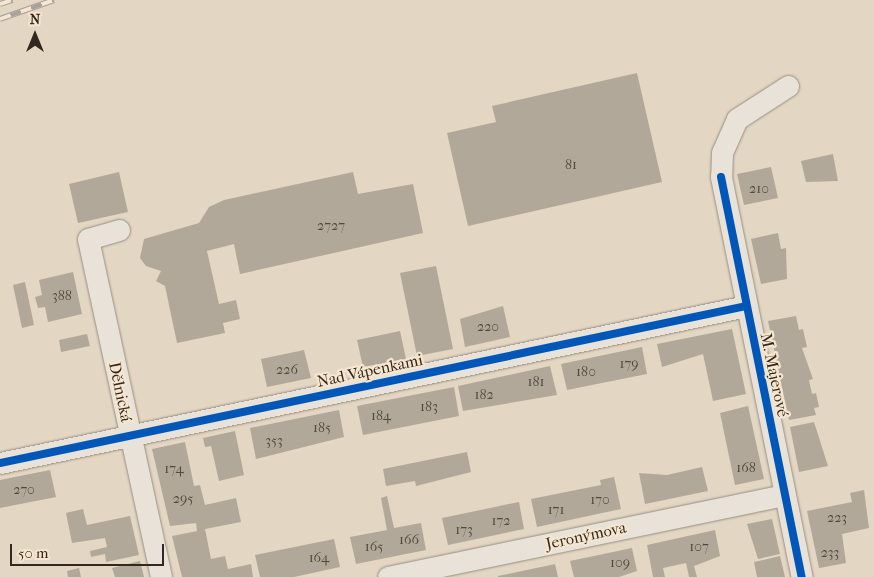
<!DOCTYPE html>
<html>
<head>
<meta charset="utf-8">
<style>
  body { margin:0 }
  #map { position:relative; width:874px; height:577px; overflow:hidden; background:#e3d6c2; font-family:"IM FELL French Canon",serif }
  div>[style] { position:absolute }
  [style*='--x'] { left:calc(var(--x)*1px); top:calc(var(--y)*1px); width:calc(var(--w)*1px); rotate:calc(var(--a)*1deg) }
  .building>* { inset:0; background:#b2a89a }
  .roads { filter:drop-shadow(0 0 1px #978e82) drop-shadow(0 0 1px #978e82) }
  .minor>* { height:21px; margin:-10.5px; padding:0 10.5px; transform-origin:10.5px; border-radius:10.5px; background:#e8e2d8 }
  .rail>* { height:5.5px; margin-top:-2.75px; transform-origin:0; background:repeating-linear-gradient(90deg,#f6e6cf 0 11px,#a8a29a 0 22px); box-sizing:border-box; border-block:1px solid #a8a29a }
  .cycleway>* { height:8px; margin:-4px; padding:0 4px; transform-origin:4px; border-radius:4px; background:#0057b8 }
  span { translate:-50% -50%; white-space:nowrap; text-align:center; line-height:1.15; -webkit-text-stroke:4.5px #f6e6cf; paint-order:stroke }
  .number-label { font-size:14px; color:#53483e }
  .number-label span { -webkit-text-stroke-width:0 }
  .street-label { font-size:16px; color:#33281f }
  .north { position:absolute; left:10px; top:10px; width:50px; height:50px; -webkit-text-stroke:4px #f6e6cf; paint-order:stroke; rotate:0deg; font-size:14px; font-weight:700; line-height:20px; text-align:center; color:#33281f }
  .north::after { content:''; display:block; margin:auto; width:18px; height:22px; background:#33281f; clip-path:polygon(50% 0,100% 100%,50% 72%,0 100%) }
  .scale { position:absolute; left:10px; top:544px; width:154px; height:22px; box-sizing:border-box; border:2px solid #33281f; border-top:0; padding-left:6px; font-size:15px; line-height:18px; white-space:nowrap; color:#33281f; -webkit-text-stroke:4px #f6e6cf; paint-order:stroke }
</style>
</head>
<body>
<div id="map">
  <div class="building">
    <i style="clip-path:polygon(637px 73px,662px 182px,468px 226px,447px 133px,496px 122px,492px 106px)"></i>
    <i style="clip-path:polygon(833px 154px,838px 181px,806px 182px,801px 161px)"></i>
    <i style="clip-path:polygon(771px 167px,778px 198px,744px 205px,737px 174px)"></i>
    <i style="clip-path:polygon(119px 172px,128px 212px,78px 223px,69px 184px)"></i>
    <i style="clip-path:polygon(353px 172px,358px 194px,413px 184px,423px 233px,240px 274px,234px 244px,207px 251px,219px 304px,236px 300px,240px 319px,223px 323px,225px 333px,177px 343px,165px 286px,156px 281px,161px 271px,146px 266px,140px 258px,144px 239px,199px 223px,209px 207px,224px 200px)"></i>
    <i style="clip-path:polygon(778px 233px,781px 249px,786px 248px,787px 279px,761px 284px,751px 239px)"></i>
    <i style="clip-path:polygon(436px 266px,453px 349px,417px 356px,400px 273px)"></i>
    <i style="clip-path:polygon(73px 272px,82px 314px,48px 322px,45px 307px,38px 308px,35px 297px,42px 295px,39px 280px)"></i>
    <i style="clip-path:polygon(25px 282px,34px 325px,22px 328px,13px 285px)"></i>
    <i style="clip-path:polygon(503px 306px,510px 337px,465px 347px,460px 319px)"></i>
    <i style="clip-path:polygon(796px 316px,799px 330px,803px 329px,807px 347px,802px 348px,813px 379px,809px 380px,812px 394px,816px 393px,819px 407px,814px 408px,816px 415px,789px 420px,768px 321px)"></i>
    <i style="clip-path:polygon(732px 329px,746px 394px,713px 401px,703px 354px,662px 367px,657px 344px)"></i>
    <i style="clip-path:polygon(400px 331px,406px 359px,363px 367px,357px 340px)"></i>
    <i style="clip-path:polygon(87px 334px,90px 346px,61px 352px,59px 340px)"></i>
    <i style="clip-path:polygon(642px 347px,647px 374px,567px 390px,561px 364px)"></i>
    <i style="clip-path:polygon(304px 350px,311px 378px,267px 387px,261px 359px)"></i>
    <i style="clip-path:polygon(550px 366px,557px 395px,463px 411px,458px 386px)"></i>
    <i style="clip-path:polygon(454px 387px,459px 416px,363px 435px,357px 406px)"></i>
    <i style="clip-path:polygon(748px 406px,764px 479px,735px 485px,720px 413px)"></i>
    <i style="clip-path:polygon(339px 410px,344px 437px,256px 459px,250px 428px)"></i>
    <i style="clip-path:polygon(814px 422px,828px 466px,799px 472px,790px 427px)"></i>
    <i style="clip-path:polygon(235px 431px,244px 475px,219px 481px,211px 446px,205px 447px,203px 438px)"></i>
    <i style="clip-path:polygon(185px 442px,194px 486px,200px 485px,205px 505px,236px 498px,241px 522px,205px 529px,211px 559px,225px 556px,228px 569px,251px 564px,253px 577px,182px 577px,172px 536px,197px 531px,196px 523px,170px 526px,152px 449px)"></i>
    <i style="clip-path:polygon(467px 452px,471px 472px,416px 486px,415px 481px,386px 486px,383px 469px)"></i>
    <i style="clip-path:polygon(702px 467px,708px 491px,645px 504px,639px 473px,667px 475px)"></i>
    <i style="clip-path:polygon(50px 470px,56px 497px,0 508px,0 480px)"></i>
    <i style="clip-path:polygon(614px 477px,621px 509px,537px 527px,531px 499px,601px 485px,600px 480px)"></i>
    <i style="clip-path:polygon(864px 490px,869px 528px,842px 534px,846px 563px,819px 568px,807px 511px,852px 502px,850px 493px)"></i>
    <i style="clip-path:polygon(387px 496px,394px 528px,421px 523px,426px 550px,356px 564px,350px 537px,387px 530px,381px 498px)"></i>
    <i style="clip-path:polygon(519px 502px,524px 529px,448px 545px,442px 518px)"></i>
    <i style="clip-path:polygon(83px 509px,87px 525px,130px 516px,139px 555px,106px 562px,105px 554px,91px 557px,90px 551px,107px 547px,105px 538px,72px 543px,66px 513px)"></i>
    <i style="clip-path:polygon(772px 519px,780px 554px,758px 559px,747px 524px)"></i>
    <i style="clip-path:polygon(715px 530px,720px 556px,694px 566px,697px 577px,689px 577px,686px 563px,663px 568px,665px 577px,653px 577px,647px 545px)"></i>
    <i style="clip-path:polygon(334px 539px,340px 567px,294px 577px,260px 577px,255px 555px)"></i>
    <i style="clip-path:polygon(632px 548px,637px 571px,619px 577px,574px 577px,570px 561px)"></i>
    <i style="clip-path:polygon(780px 556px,785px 577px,757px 577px,754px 562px)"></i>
    <i style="clip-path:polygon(140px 561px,144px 577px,115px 577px,112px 568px)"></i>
    <i style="clip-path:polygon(555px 564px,558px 577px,498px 577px,498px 576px)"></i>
    <i style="clip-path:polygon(79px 568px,81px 577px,68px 577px,67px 571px)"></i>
  </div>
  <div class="roads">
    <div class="minor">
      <i style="--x:788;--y:86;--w:61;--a:147.1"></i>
      <i style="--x:737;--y:119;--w:37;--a:114"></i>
      <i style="--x:722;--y:153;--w:24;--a:92"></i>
      <i style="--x:721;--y:177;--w:408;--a:78.6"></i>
      <i style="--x:119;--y:230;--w:32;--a:164"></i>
      <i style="--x:88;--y:239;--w:346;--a:77.8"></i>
      <i style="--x:0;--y:463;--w:762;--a:-11.88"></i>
      <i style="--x:388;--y:577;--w:405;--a:-11.7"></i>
    </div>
  </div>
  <div class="rail">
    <i style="--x:0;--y:4;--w:13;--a:-18"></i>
    <i style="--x:0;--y:19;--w:57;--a:-19.4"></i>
  </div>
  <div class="cycleway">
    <i style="--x:721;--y:177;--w:408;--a:78.6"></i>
    <i style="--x:0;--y:463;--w:762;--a:-11.88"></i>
  </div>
  <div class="number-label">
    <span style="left:571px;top:165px">81</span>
    <span style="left:759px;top:189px">210</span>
    <span style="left:331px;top:226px">2727</span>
    <span style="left:62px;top:296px">388</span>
    <span style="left:488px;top:327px">220</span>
    <span style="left:629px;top:364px">179</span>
    <span style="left:287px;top:370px">226</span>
    <span style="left:586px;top:372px">180</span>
    <span style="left:536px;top:382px">181</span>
    <span style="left:484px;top:395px">182</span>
    <span style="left:429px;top:407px">183</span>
    <span style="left:381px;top:416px">184</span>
    <span style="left:322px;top:428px">185</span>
    <span style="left:274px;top:441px">353</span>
    <span style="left:746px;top:468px">168</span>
    <span style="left:174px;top:469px">174</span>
    <span style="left:24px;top:490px">270</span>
    <span style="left:183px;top:499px">295</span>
    <span style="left:600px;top:500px">170</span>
    <span style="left:556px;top:510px">171</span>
    <span style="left:837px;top:518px">223</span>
    <span style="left:501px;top:521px">172</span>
    <span style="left:464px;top:530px">173</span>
    <span style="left:409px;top:540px">166</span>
    <span style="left:374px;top:547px">165</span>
    <span style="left:699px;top:547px">107</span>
    <span style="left:830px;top:553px">233</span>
    <span style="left:319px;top:558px">164</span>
    <span style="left:620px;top:563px">109</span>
  </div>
  <div class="street-label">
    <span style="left:370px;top:371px;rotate:-12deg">Nad Vápenkami</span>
    <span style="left:774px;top:375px;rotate:78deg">M. Majerové</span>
    <span style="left:120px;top:392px;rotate:78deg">Dělnická</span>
    <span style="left:586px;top:536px;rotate:-12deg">Jeronýmova</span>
  </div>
  <div class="north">N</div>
  <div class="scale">50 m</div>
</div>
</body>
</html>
